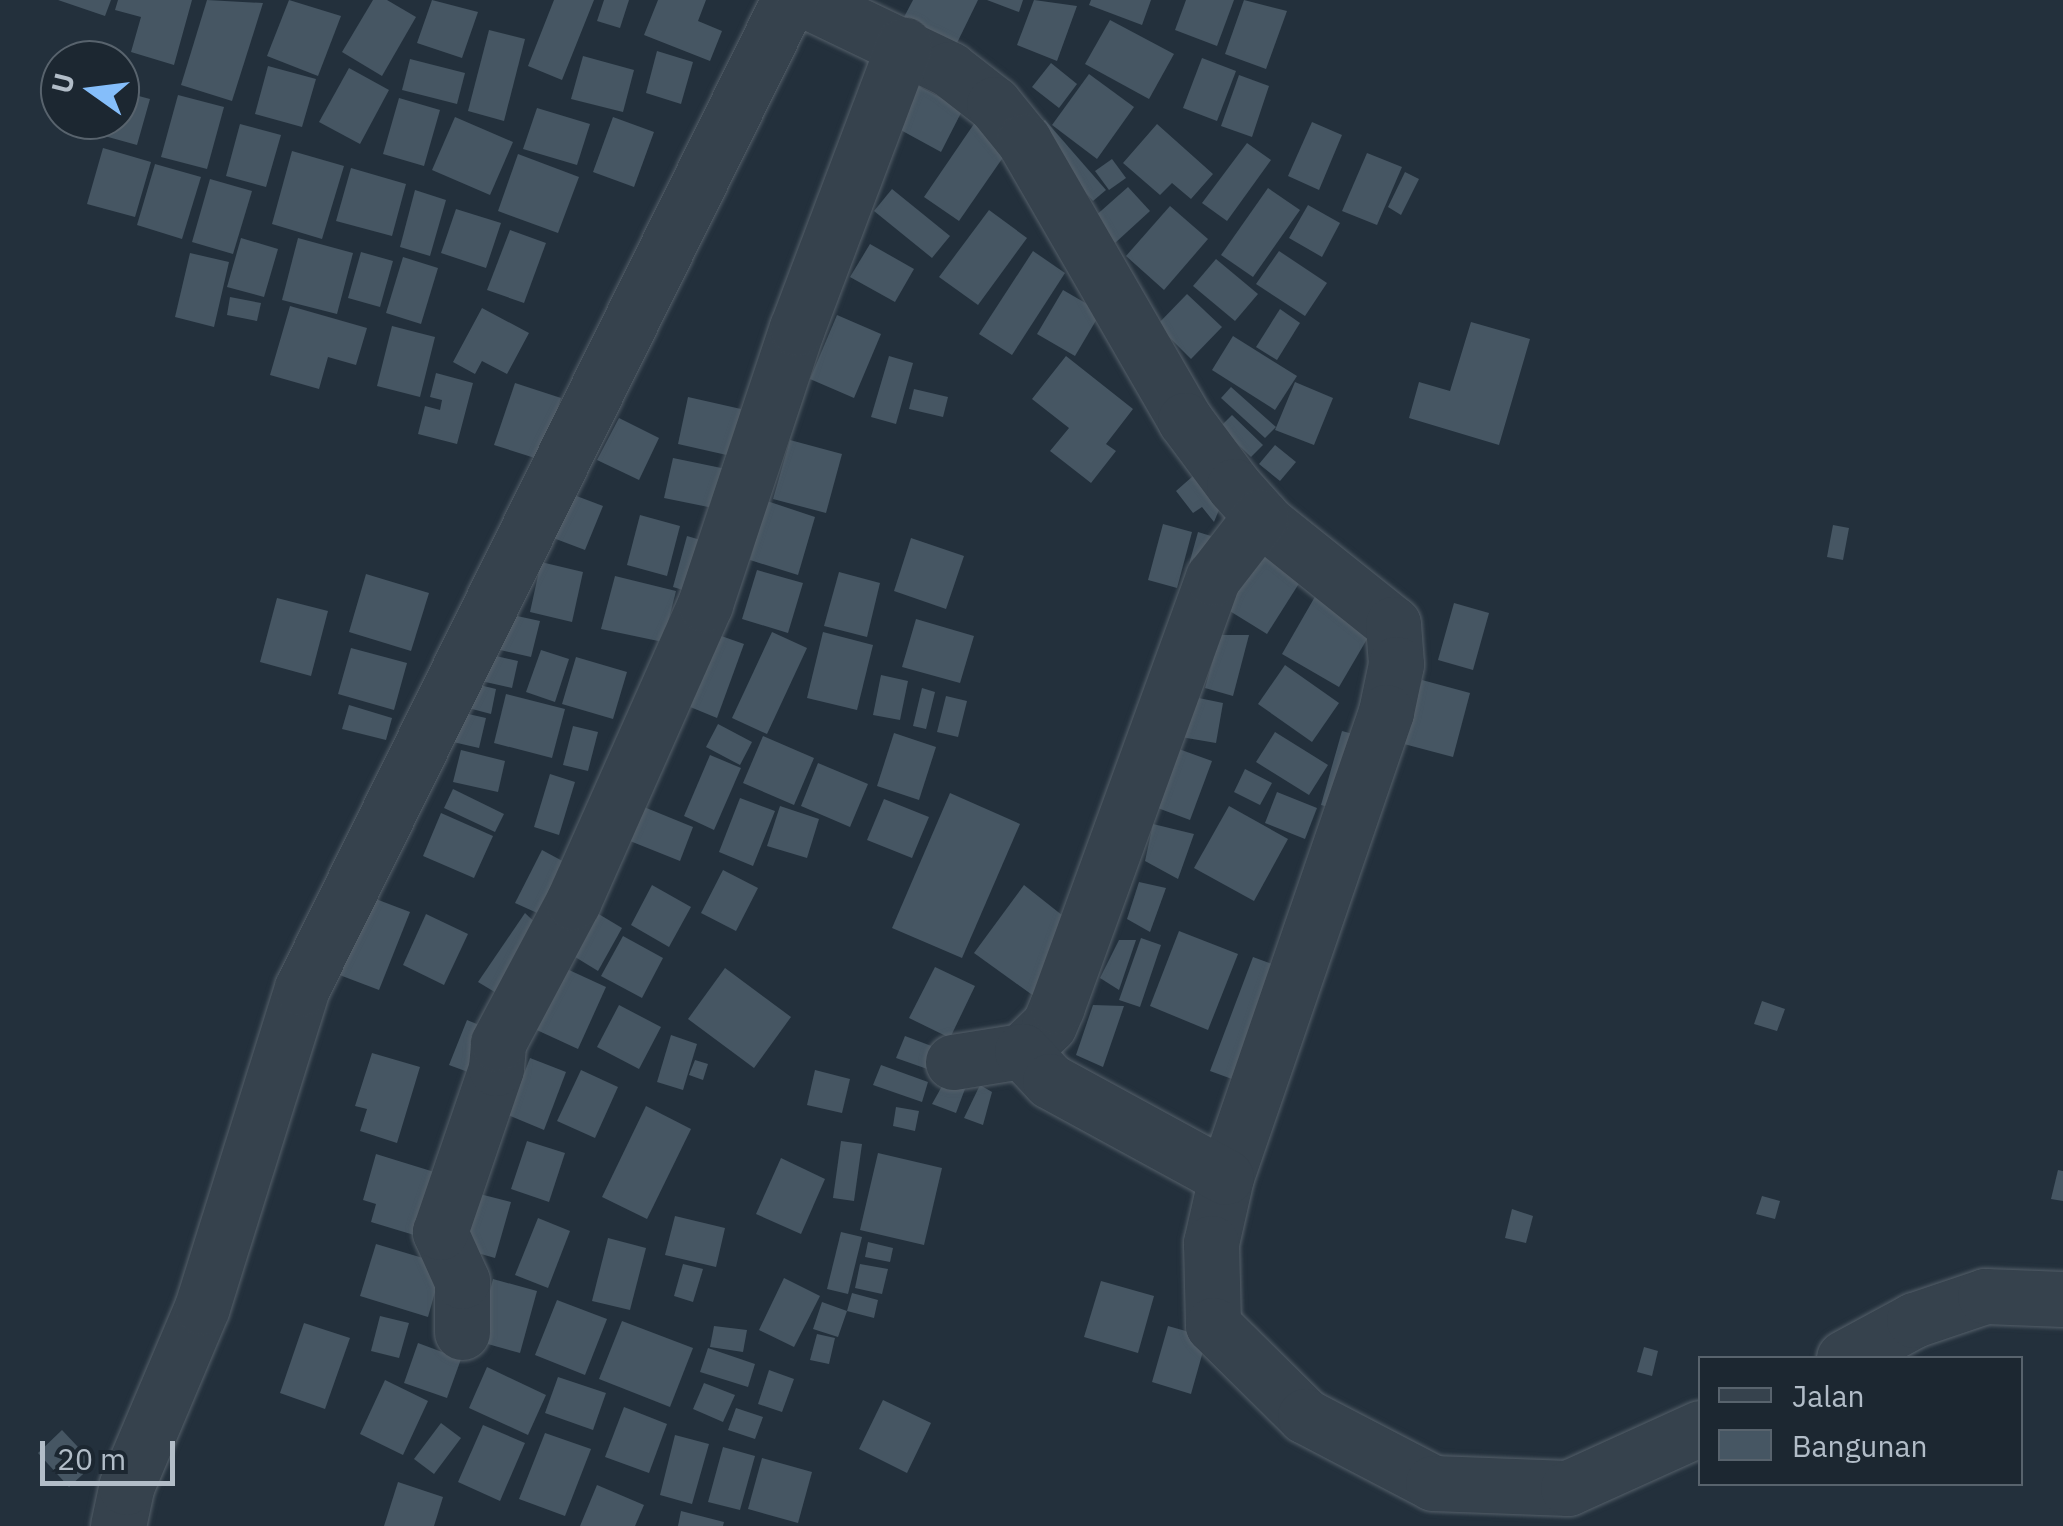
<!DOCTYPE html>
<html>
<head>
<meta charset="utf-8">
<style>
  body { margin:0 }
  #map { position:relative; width:2063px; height:1526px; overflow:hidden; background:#23303c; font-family:"IBM Plex Sans",sans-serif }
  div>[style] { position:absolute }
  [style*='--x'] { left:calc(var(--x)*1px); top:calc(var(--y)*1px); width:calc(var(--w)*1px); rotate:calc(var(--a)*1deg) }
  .building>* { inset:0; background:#465663 }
  .roads { filter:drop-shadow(0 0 2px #55606a) drop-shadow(0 0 2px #55606a) }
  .minor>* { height:55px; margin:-27.5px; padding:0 27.5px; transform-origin:27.5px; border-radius:27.5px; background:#36424d }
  span { translate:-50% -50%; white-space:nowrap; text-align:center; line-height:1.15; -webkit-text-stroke:8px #1c2731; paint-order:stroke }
  .legend { position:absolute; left:1698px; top:1356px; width:325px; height:130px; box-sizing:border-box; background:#1c2731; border:2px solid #58636d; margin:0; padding:12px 18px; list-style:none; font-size:30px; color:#b2bdc8 }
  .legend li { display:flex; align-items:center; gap:20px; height:50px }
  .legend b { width:50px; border:2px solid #58636d }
  .north { position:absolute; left:40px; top:40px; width:100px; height:100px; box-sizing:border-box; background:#1c2731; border:2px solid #58636d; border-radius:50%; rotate:284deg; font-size:28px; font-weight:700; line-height:40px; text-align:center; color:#b2bdc8 }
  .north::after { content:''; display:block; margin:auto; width:35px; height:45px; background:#85befa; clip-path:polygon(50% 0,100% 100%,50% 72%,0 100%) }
  .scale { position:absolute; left:40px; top:1441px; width:135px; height:45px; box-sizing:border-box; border:5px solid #b2bdc8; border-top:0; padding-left:12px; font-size:30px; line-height:35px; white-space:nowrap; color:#b2bdc8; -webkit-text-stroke:8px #1c2731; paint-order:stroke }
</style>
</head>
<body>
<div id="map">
  <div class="building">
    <i style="clip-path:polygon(58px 0,111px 0,105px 16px)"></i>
    <i style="clip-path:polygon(118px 0,192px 0,174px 65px,131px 52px,141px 17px,115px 10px)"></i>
    <i style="clip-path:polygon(207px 0,263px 3px,232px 101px,181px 85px)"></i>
    <i style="clip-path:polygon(289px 0,341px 16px,318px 76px,267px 56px)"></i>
    <i style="clip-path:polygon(373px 0,387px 0,416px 17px,382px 76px,342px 52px)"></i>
    <i style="clip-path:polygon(432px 0,478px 12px,462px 58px,417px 43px)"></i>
    <i style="clip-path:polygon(554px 0,594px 0,562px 80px,528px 66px)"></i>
    <i style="clip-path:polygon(604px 0,629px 0,620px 28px,597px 21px)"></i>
    <i style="clip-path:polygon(658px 0,706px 0,698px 21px,722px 31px,710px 61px,644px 35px)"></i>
    <i style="clip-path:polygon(913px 0,978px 0,956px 45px,903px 19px)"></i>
    <i style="clip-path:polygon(987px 0,1023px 0,1019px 12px)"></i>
    <i style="clip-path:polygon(1034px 0,1077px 6px,1057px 61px,1017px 45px)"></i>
    <i style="clip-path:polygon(1091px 0,1151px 0,1142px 25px,1089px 5px)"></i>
    <i style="clip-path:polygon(1186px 0,1234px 0,1217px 46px,1175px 30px)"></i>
    <i style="clip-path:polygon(1244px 0,1287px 11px,1266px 69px,1225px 54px)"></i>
    <i style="clip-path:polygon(1110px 20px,1174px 54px,1149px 99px,1085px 64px)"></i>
    <i style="clip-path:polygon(489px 30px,525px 39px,504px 121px,468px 111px)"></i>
    <i style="clip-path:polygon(657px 51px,693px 62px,681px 104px,646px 93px)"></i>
    <i style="clip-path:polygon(583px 56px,634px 70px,623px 112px,571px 99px)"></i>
    <i style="clip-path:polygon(1202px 58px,1236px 71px,1217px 121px,1183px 108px)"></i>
    <i style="clip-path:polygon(410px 59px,465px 73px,457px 104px,402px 90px)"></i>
    <i style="clip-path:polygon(1051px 63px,1077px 84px,1059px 108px,1032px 87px)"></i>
    <i style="clip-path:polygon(268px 66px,316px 79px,302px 127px,255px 114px)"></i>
    <i style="clip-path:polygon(349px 68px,389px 90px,360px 144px,319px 122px)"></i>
    <i style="clip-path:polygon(1089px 74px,1134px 107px,1097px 159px,1052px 125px)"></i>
    <i style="clip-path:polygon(1239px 75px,1269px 86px,1252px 137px,1221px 126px)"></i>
    <i style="clip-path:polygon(918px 86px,963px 109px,941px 152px,897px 128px)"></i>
    <i style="clip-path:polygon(120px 91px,150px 99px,137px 145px,90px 132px,94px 120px,120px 120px)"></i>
    <i style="clip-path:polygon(178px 95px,224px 107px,207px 169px,161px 157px)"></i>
    <i style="clip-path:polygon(399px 98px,440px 110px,424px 166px,383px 154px)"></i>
    <i style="clip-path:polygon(537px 108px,590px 124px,577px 165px,523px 149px)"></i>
    <i style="clip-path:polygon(455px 117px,513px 142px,490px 195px,432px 170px)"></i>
    <i style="clip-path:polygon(613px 117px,654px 132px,634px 187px,593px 172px)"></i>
    <i style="clip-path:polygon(978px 118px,1013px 143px,959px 221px,924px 197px)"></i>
    <i style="clip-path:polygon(1045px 120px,1106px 190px,1093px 201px,1032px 132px)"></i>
    <i style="clip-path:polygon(1312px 122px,1342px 135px,1319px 190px,1288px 176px)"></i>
    <i style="clip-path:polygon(240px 124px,281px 135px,266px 187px,226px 176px)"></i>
    <i style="clip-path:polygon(1157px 124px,1213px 174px,1191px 199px,1172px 183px,1160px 195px,1123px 163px)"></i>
    <i style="clip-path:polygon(1247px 143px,1271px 160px,1227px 221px,1202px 203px)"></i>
    <i style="clip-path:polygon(103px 148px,151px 162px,135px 217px,87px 204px)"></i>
    <i style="clip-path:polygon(292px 151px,344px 166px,322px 239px,272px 224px)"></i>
    <i style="clip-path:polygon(1367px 153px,1402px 167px,1377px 225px,1342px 211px)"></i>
    <i style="clip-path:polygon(518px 154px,579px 177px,558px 233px,498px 211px)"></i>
    <i style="clip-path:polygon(1112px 159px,1126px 178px,1109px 190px,1095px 171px)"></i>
    <i style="clip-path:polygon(155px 164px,201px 177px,182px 239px,137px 225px)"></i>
    <i style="clip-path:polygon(351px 168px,406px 184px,392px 236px,336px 221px)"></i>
    <i style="clip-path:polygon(1405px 172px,1419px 179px,1401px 215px,1388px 207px)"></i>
    <i style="clip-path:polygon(210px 179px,252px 191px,233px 254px,192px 242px)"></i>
    <i style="clip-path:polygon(1128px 187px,1150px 211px,1115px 243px,1093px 218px)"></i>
    <i style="clip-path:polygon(1268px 188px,1300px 210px,1253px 277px,1221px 255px)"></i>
    <i style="clip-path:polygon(892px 189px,950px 236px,932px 258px,874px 211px)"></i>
    <i style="clip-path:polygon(415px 190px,446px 200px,430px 256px,400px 247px)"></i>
    <i style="clip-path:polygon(1308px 205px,1340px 223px,1322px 257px,1289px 238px)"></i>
    <i style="clip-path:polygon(1170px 206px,1208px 239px,1164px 290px,1126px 256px)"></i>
    <i style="clip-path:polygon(456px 209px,501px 223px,486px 268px,441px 253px)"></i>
    <i style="clip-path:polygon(989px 210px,1027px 238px,978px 305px,939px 277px)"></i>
    <i style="clip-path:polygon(510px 230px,546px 243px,524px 303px,487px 290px)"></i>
    <i style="clip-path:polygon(241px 238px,278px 249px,264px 297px,227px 287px)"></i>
    <i style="clip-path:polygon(298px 238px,353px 253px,337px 314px,282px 300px)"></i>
    <i style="clip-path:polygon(870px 244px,914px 269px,895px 302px,850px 277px)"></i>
    <i style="clip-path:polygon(1033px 251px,1065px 273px,1012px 355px,979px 334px)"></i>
    <i style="clip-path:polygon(1279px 251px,1327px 283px,1305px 316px,1256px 284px)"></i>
    <i style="clip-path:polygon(361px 252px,393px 261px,380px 307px,348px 298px)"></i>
    <i style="clip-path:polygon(190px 253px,229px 262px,214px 327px,175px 317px)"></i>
    <i style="clip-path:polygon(403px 257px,438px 268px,421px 324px,386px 313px)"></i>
    <i style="clip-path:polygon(1216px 259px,1258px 294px,1235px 321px,1193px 286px)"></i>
    <i style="clip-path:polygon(1063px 290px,1101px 312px,1075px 356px,1037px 334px)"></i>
    <i style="clip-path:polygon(1187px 294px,1222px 327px,1191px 359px,1157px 325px)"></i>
    <i style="clip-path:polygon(230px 297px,261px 303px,257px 321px,227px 315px)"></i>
    <i style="clip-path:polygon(290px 306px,367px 328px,356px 365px,328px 357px,319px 389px,270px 375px)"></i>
    <i style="clip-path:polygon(482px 308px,529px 333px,507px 374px,482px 361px,475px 374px,453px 362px)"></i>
    <i style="clip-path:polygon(1280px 309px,1300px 323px,1277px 360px,1256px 347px)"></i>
    <i style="clip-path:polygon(837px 315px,881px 334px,854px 398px,810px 379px)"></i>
    <i style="clip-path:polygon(1471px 322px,1530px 339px,1499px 445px,1409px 418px,1419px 382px,1450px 391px)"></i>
    <i style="clip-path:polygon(392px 326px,435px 337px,420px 397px,377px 386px)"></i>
    <i style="clip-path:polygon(1233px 336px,1297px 376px,1275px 410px,1212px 370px)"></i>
    <i style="clip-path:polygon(889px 356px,913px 363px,896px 424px,871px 417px)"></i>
    <i style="clip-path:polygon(1066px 356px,1133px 409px,1106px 444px,1116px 451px,1091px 483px,1050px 451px,1069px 428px,1032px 399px)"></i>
    <i style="clip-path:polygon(436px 373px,473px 383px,457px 444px,418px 434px,425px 406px,440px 410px,442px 400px,430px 397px)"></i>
    <i style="clip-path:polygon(1295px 382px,1333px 398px,1314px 445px,1275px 430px)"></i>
    <i style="clip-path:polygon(515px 383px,561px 398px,541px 460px,494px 445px)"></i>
    <i style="clip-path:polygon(1231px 387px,1276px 427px,1265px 438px,1221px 398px)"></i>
    <i style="clip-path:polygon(914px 389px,948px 397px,943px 417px,909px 409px)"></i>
    <i style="clip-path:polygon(688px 397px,741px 409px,731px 456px,678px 444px)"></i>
    <i style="clip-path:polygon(1232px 415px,1263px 445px,1251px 457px,1220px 427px)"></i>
    <i style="clip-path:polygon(619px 418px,659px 438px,639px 480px,597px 460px)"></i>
    <i style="clip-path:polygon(790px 440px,842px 454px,826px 513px,773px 499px)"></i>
    <i style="clip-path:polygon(1275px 445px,1296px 462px,1280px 481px,1259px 464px)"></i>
    <i style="clip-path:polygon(673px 458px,731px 470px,723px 510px,664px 498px)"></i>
    <i style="clip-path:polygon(1201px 469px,1221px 505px,1214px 522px,1202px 507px,1193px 513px,1176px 491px)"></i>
    <i style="clip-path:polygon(566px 492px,603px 506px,585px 550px,548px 536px)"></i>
    <i style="clip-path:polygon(767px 501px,815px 517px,798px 575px,750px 560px)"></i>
    <i style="clip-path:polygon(640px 515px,680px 526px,667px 576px,627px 565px)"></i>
    <i style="clip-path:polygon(1163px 524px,1192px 532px,1177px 588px,1148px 580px)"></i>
    <i style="clip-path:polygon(1833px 525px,1849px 528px,1843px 560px,1827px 557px)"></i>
    <i style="clip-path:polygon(1198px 532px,1211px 536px,1182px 590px)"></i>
    <i style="clip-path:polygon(687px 536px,718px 545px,703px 596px,673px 587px)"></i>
    <i style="clip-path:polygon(911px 538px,964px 556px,946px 609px,894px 591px)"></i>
    <i style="clip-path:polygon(1259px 544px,1305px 574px,1267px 634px,1220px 605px)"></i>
    <i style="clip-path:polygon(541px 562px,583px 572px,572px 622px,530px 612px)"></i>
    <i style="clip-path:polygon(757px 570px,803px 583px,788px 633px,742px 619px)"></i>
    <i style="clip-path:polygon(839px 572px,880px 583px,867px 637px,824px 626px)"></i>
    <i style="clip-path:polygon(366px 574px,429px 593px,411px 651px,349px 632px)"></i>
    <i style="clip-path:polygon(615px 576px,676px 591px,663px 642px,601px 629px)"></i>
    <i style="clip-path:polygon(1320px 588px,1377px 622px,1339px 687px,1282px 654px)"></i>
    <i style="clip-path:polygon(277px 598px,328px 611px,311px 676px,260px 662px)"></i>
    <i style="clip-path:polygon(1454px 603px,1489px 613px,1473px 670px,1438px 660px)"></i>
    <i style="clip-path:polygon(494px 611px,540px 621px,531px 657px,487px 647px)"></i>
    <i style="clip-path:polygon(916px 619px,974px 636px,960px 683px,902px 667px)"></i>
    <i style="clip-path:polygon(710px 632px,744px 644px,717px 718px,683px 704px)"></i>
    <i style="clip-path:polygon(772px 632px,807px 648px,767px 734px,732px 718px)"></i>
    <i style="clip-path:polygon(823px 632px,873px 645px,857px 710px,807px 698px)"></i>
    <i style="clip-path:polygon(1220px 635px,1249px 635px,1233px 696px,1205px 688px)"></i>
    <i style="clip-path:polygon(351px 648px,407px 663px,394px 710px,338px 694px)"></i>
    <i style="clip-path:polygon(541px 650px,569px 659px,555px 702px,526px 692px)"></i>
    <i style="clip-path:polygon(479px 652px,518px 661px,512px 688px,472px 679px)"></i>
    <i style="clip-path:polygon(576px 657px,627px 672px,613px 719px,562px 704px)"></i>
    <i style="clip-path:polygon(1285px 665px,1339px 703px,1312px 742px,1258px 704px)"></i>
    <i style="clip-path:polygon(881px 675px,908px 681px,900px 720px,873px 715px)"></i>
    <i style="clip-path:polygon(1422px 680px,1470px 693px,1453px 757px,1404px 744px)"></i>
    <i style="clip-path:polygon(463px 681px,496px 689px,491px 714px,457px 705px)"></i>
    <i style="clip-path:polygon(922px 688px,935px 692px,926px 729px,913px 726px)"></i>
    <i style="clip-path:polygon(506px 694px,565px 709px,552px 758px,494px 743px)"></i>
    <i style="clip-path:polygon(946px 696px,967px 701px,958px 737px,937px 732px)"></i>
    <i style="clip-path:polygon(1189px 696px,1223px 703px,1216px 743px,1181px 737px)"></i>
    <i style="clip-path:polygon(349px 705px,392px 718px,386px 740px,342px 729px)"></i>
    <i style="clip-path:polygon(446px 709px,486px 718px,479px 748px,440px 739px)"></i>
    <i style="clip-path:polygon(718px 724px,752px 742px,740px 765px,706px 747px)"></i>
    <i style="clip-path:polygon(573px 726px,598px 732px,588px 771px,563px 765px)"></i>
    <i style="clip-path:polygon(1342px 731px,1360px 736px,1339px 810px,1321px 805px)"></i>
    <i style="clip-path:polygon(1275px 732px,1328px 765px,1309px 795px,1256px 762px)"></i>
    <i style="clip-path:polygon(894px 733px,936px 747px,919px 800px,877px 786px)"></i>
    <i style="clip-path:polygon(763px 736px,814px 758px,794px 805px,743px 783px)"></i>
    <i style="clip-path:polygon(1176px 748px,1212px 761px,1190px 820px,1155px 807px)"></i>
    <i style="clip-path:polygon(461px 750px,505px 761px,498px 792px,453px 782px)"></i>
    <i style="clip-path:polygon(710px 755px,741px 768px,714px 830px,684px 816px)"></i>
    <i style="clip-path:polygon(818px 763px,868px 784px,850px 827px,801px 806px)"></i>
    <i style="clip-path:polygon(1245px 769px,1272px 783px,1260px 805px,1234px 792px)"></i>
    <i style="clip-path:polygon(550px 774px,575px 782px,559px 835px,534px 827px)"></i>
    <i style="clip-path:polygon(453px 789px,504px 814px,495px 832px,444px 808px)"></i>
    <i style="clip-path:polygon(1277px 792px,1317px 808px,1305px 839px,1265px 823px)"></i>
    <i style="clip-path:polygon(950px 793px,1020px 824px,962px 958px,892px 928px)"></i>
    <i style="clip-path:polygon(740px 798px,775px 811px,753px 866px,719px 852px)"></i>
    <i style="clip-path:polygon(884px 799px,929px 817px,912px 858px,867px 840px)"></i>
    <i style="clip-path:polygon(780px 806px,819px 819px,807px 858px,767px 846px)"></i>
    <i style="clip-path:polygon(1229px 806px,1288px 839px,1254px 901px,1194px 868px)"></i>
    <i style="clip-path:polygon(644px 807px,693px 827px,680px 861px,630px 841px)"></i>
    <i style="clip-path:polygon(441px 813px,493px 836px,474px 878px,423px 856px)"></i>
    <i style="clip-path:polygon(1153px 824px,1194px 834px,1178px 879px,1145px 861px)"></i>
    <i style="clip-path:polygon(542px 850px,581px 871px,555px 921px,515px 903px)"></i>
    <i style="clip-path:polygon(723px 870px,758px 888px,736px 931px,701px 913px)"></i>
    <i style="clip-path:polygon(1139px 882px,1166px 888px,1150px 932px,1127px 919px)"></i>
    <i style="clip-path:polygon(652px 885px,691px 907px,669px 947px,631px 925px)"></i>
    <i style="clip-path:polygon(1024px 885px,1077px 927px,1038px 999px,974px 953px)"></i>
    <i style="clip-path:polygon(360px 893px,410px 912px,379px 990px,329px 971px)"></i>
    <i style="clip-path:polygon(592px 910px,622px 928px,598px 971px,567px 952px)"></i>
    <i style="clip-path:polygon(525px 913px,547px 934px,508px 1000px,478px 982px)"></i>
    <i style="clip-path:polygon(426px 914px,468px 934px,444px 985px,403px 965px)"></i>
    <i style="clip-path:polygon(1179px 931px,1238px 954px,1208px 1030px,1150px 1006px)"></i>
    <i style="clip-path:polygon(623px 936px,663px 958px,642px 998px,601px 976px)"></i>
    <i style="clip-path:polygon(1141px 938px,1161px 945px,1140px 1007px,1119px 1000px)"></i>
    <i style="clip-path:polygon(1119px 940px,1136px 940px,1119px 990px,1100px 978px)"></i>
    <i style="clip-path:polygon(1253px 957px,1275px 965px,1232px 1079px,1210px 1071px)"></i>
    <i style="clip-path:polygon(556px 964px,606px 987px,578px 1049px,528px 1026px)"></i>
    <i style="clip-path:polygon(935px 967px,975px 986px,950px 1038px,909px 1018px)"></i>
    <i style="clip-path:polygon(725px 968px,791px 1017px,754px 1068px,688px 1019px)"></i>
    <i style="clip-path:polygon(1762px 1001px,1785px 1009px,1777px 1031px,1754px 1024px)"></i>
    <i style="clip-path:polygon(619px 1005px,661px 1027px,639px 1069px,597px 1047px)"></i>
    <i style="clip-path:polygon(1093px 1005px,1124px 1006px,1103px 1067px,1076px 1055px)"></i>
    <i style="clip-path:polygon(467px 1020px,494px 1031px,476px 1075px,449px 1065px)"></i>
    <i style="clip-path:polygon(671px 1035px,697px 1044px,683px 1090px,657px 1082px)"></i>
    <i style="clip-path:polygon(905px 1036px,942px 1050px,933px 1071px,896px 1058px)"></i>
    <i style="clip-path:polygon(372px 1053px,420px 1067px,397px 1143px,360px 1131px,367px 1109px,355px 1106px)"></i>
    <i style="clip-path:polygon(530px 1058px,566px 1072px,544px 1130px,508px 1115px)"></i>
    <i style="clip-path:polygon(695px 1060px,708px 1064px,703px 1080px,689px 1075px)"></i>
    <i style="clip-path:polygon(881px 1065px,928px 1082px,922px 1102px,873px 1085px)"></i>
    <i style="clip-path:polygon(581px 1070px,618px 1087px,595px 1138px,557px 1121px)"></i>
    <i style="clip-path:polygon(815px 1070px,850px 1079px,842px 1113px,807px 1105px)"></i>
    <i style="clip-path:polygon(969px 1078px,956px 1113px,932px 1104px,946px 1079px)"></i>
    <i style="clip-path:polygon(980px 1085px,992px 1092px,983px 1125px,964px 1118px)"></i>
    <i style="clip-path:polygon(646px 1106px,691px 1129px,647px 1219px,602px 1197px)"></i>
    <i style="clip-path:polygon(896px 1107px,919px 1111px,915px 1131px,893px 1126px)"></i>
    <i style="clip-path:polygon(527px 1141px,565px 1153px,549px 1202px,511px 1189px)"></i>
    <i style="clip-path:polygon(841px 1141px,862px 1144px,854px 1201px,833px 1198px)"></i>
    <i style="clip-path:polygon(878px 1153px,942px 1168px,924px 1245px,860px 1230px)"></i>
    <i style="clip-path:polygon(376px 1154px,444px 1175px,424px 1238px,371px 1222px,376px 1204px,363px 1200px)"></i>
    <i style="clip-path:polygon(781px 1158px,825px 1179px,801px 1234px,756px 1214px)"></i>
    <i style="clip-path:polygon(2058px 1170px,2063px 1171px,2063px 1201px,2051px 1199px)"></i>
    <i style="clip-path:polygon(468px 1191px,511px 1202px,495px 1258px,453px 1246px)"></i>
    <i style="clip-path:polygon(1762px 1196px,1780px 1201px,1775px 1219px,1756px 1214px)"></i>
    <i style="clip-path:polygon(1512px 1209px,1533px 1216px,1526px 1243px,1505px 1238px)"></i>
    <i style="clip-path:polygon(675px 1216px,725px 1228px,716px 1267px,665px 1255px)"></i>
    <i style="clip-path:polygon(538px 1218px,570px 1231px,548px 1288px,515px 1275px)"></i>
    <i style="clip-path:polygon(841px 1232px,862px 1237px,848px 1294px,827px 1289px)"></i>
    <i style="clip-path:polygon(608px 1238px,646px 1248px,630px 1310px,592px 1301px)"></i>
    <i style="clip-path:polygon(868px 1242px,893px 1248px,890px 1262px,865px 1257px)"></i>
    <i style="clip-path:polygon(376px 1244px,443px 1264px,428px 1317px,360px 1296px)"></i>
    <i style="clip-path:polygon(683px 1264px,703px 1269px,693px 1302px,674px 1296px)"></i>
    <i style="clip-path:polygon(860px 1264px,888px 1269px,882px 1294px,855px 1288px)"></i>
    <i style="clip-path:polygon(784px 1278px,820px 1296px,794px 1347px,759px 1330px)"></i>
    <i style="clip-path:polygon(493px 1279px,537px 1291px,520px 1353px,477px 1341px)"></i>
    <i style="clip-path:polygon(1101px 1281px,1154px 1296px,1138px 1353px,1084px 1337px)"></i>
    <i style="clip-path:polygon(852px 1293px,878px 1300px,874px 1318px,847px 1311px,838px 1337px,813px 1329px,822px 1302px,847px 1311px)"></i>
    <i style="clip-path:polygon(557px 1300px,607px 1319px,585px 1375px,535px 1355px)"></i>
    <i style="clip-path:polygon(380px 1316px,409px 1323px,399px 1358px,371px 1351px)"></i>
    <i style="clip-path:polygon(622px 1321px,693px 1348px,670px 1407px,599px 1379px)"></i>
    <i style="clip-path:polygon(304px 1323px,350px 1338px,325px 1409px,280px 1393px)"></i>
    <i style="clip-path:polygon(714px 1326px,747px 1330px,743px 1352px,710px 1347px)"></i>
    <i style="clip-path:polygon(1168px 1326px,1207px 1337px,1191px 1394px,1152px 1382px)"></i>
    <i style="clip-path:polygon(817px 1334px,835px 1338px,829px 1364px,810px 1360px)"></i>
    <i style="clip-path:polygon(418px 1343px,461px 1359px,447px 1398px,404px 1383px)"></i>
    <i style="clip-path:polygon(1644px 1347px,1658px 1351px,1652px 1376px,1637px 1372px)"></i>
    <i style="clip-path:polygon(708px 1348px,755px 1364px,748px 1387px,700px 1372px)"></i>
    <i style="clip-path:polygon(487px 1367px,546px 1395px,528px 1435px,469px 1408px)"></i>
    <i style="clip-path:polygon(769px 1370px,794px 1379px,782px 1412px,758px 1404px)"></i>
    <i style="clip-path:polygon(558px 1377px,606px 1393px,593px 1430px,545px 1413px)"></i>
    <i style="clip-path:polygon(385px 1380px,428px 1401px,403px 1455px,360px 1434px)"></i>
    <i style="clip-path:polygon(704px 1383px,735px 1395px,723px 1422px,693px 1409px)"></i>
    <i style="clip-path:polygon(883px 1400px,931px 1423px,907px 1473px,859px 1449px)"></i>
    <i style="clip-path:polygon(624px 1407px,667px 1424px,649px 1473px,605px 1457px)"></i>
    <i style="clip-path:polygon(736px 1408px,763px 1417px,755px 1439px,728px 1430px)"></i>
    <i style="clip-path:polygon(441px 1423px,461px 1438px,434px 1474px,414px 1459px)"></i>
    <i style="clip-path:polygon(483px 1425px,525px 1443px,500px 1501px,458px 1482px)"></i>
    <i style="clip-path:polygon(62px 1430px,94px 1464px,69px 1487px,38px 1453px)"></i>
    <i style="clip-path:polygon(545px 1433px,591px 1449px,565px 1516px,519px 1499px)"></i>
    <i style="clip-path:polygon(675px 1435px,709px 1444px,692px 1504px,660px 1495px)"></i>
    <i style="clip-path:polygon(723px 1447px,755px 1456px,740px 1510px,708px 1502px)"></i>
    <i style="clip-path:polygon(762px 1458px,812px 1472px,798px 1523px,748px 1509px)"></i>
    <i style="clip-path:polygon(398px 1482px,443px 1497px,434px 1526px,384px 1526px)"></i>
    <i style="clip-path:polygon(597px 1485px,644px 1505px,635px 1526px,580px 1526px)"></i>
    <i style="clip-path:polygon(681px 1511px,724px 1522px,723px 1526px,678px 1526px)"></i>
  </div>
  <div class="roads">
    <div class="minor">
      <i style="--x:805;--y:0;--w:160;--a:25.6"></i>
      <i style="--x:949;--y:69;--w:57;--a:37.9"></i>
      <i style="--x:994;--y:104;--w:48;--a:51"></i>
      <i style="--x:1024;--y:141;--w:322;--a:60"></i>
      <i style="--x:1185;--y:420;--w:82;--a:53.4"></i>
      <i style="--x:1234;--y:486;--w:51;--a:48.2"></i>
      <i style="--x:1268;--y:524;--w:160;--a:38.7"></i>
      <i style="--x:1393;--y:624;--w:40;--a:85.7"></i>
      <i style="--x:1396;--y:664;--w:49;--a:101.8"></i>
      <i style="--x:1386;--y:712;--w:492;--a:109"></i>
      <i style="--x:1226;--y:1177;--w:68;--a:102.8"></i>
      <i style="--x:1211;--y:1243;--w:82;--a:88.6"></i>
      <i style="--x:1213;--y:1325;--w:129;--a:44.7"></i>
      <i style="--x:1305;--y:1416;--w:144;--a:27.6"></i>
      <i style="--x:1433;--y:1483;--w:135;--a:2.1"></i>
      <i style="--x:1568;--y:1488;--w:145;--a:-24.4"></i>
      <i style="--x:1022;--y:1051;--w:37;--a:-44"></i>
      <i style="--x:1049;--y:1025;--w:21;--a:-67"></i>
      <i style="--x:1057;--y:1006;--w:456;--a:-70"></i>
      <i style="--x:1213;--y:578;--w:78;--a:-52.3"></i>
      <i style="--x:953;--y:1062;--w:70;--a:-9.1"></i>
      <i style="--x:1022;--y:1051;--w:41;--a:47"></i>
      <i style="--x:1050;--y:1081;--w:200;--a:28.6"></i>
      <i style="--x:462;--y:1332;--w:51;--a:-90"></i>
      <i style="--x:462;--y:1281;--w:54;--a:-114.2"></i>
      <i style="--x:440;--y:1232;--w:173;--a:-71.1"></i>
      <i style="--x:496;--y:1068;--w:25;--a:-85"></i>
      <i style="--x:498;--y:1043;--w:160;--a:-62"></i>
      <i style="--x:573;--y:902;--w:326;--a:-66.1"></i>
      <i style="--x:705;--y:604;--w:291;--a:-71.6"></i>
      <i style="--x:797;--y:328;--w:303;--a:-69.3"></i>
      <i style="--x:1844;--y:1358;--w:80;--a:-28.5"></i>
      <i style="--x:1914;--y:1320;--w:75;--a:-18.7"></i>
      <i style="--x:1985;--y:1296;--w:78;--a:2.2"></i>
      <i style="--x:118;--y:1526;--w:40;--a:-78"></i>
      <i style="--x:126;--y:1487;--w:195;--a:-67.1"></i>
      <i style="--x:202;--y:1307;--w:334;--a:-72.6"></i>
      <i style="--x:302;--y:988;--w:1102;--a:-63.76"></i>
    </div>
  </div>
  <ul class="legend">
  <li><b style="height:12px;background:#36424d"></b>Jalan</li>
  <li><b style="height:28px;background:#465663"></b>Bangunan</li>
  </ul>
  <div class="north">U</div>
  <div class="scale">20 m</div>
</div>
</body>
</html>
